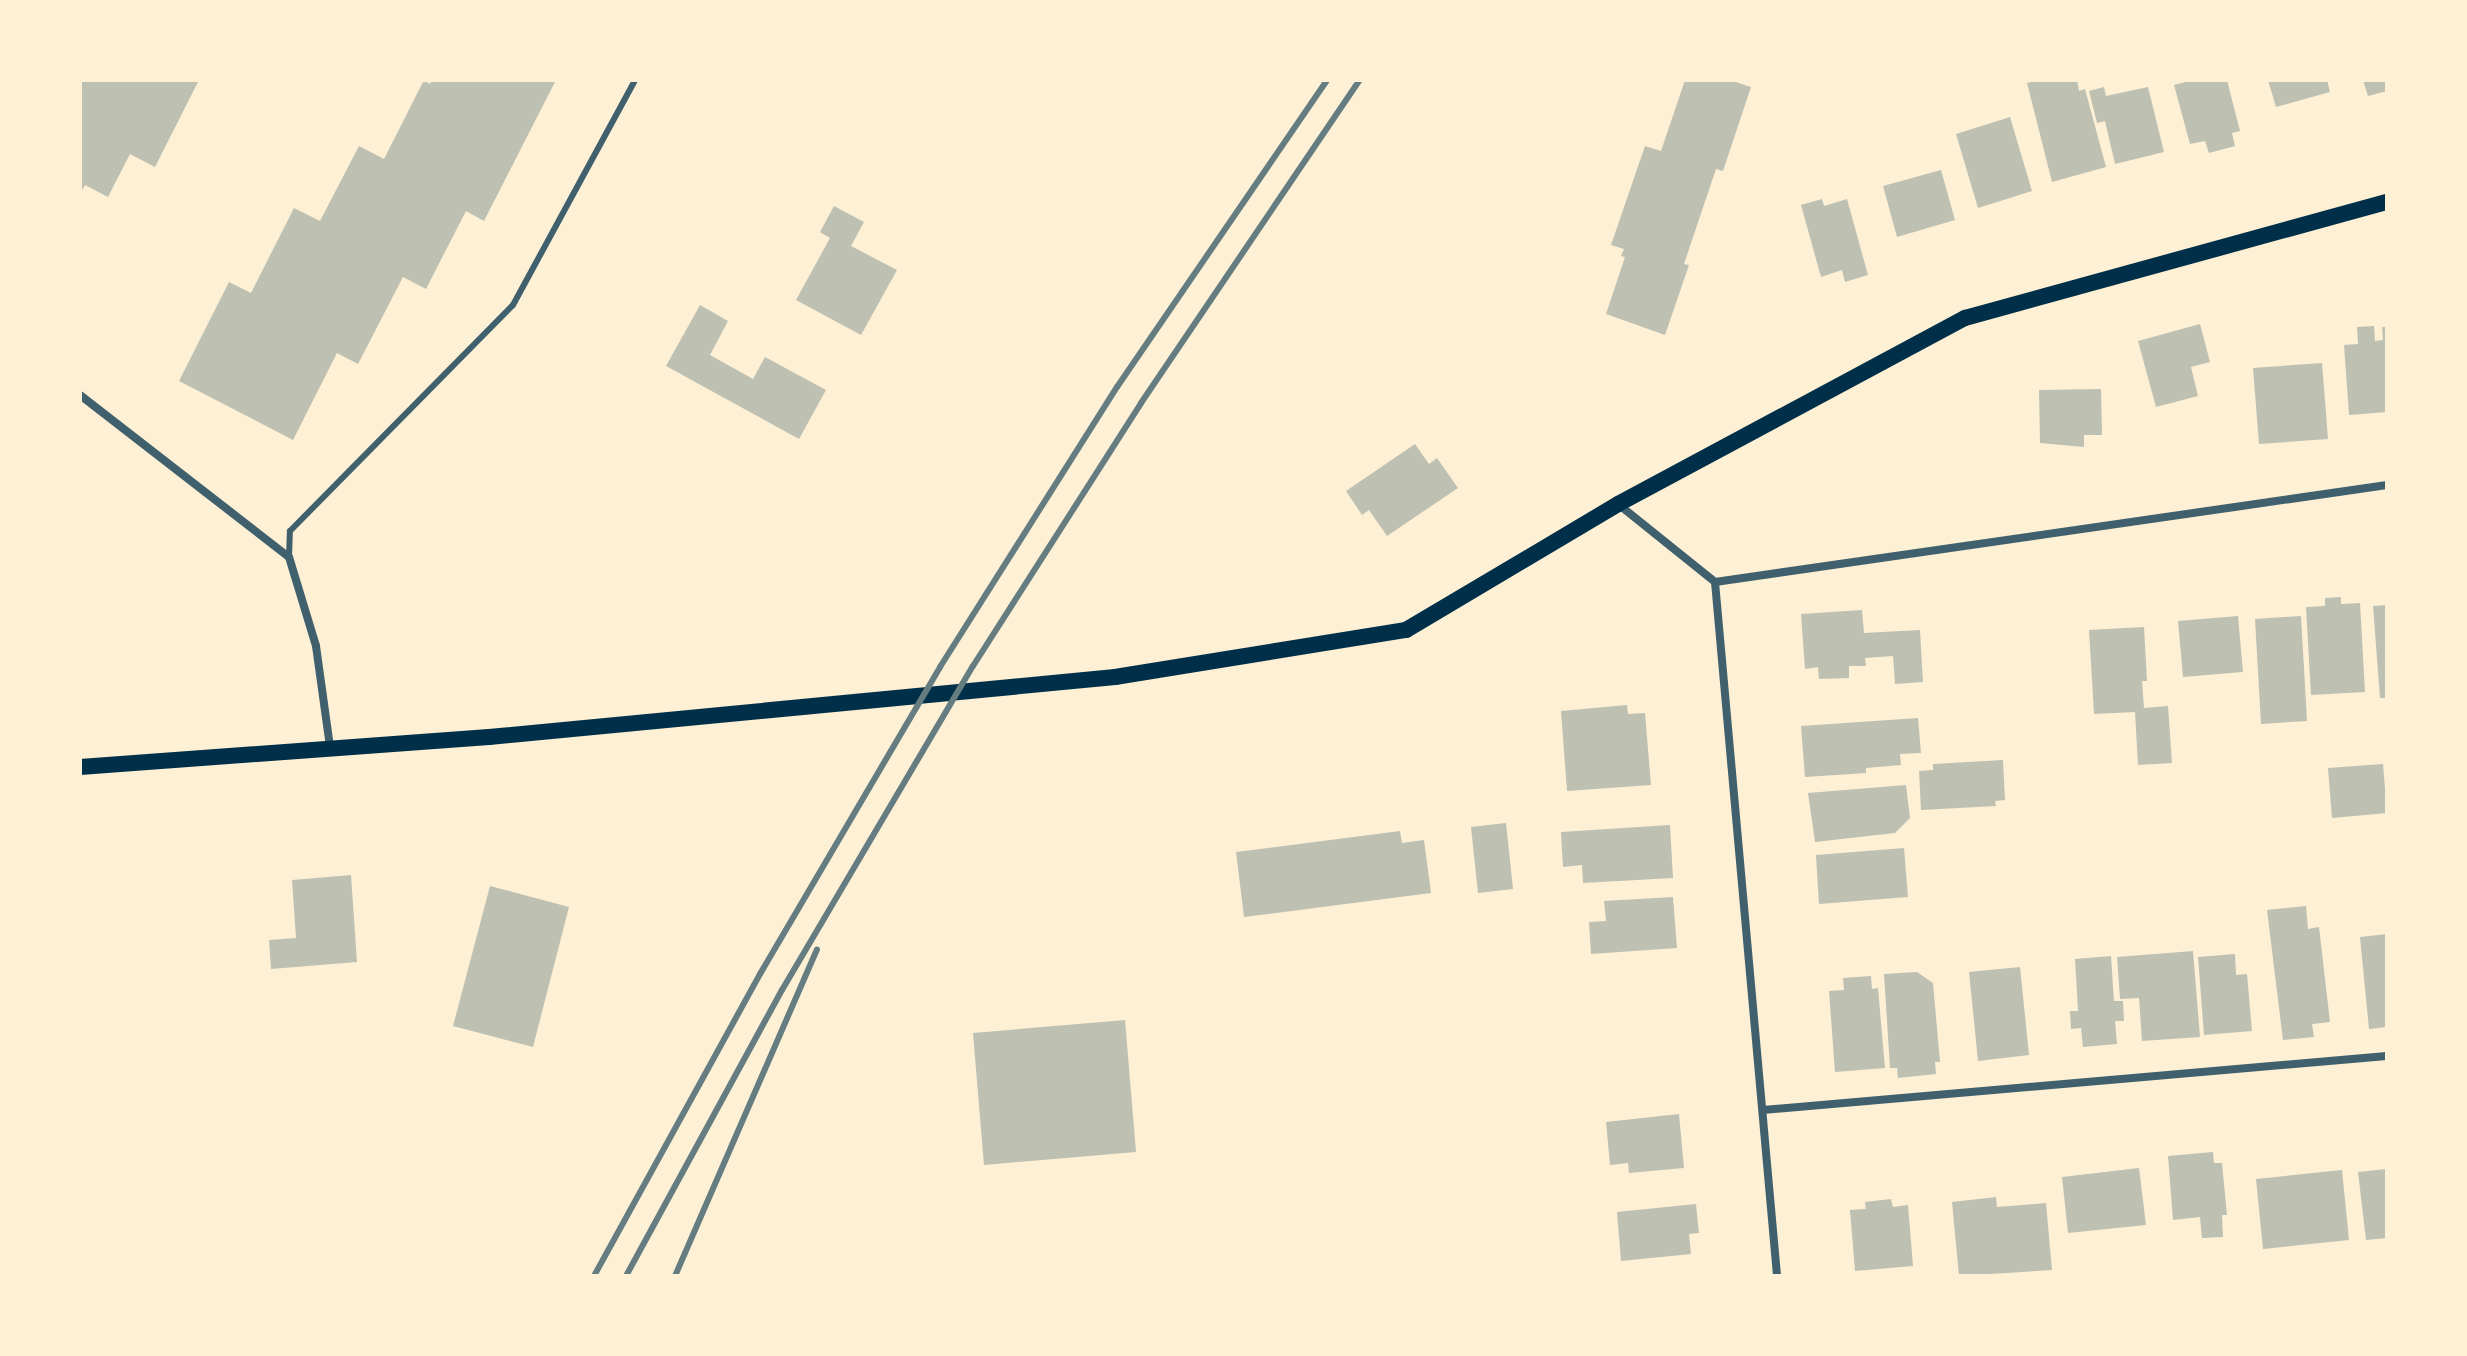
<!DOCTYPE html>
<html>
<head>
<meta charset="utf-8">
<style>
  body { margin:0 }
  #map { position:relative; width:2467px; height:1356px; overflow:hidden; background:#fdf0d5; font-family:"Exo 2",sans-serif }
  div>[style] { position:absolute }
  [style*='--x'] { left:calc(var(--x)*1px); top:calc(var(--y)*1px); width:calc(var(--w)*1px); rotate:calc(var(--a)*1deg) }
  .building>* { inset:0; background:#bec0b2 }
  .service>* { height:6px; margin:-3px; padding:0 3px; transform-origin:3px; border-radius:3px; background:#3f606c }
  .minor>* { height:8px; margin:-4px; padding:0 4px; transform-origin:4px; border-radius:4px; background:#3f606c }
  .secondary>* { height:16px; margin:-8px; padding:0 8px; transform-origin:8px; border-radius:8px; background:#003049 }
  .rail>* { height:6px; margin:-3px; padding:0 3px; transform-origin:3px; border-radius:3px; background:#657d81 }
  span { translate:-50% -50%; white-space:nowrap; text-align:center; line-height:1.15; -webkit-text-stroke:6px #fdf0d5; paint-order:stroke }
  .frame { position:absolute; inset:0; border:82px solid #fdf0d5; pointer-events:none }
</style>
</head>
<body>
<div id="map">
  <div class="building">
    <i style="clip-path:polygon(80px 80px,199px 80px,155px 167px,130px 154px,108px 197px,85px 185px,80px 194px)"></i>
    <i style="clip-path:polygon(424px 80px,430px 84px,432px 80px,556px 80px,484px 221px,466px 211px,426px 289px,403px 277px,358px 364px,337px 353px,293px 440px,179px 381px,229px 282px,251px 293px,294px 208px,320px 221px,359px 146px,384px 159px)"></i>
    <i style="clip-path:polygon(1685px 80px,1730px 80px,1751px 87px,1723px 171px,1716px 169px,1684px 264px,1689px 265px,1665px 335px,1606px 314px,1625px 257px,1621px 256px,1624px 249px,1611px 245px,1645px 146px,1661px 151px)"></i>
    <i style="clip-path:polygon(2040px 80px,2077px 80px,2079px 91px,2085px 89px,2106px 167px,2052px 182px,2027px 83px)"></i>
    <i style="clip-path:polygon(2193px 80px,2227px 80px,2240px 131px,2232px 133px,2235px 146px,2209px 153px,2205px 141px,2190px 144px,2174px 85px)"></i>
    <i style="clip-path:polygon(2268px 80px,2327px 80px,2330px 92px,2276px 107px)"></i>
    <i style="clip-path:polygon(2363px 80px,2387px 80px,2387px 91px,2368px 96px)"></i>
    <i style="clip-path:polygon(2104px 87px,2106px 96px,2148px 87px,2164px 152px,2115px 164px,2105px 121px,2097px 123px,2089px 91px)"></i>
    <i style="clip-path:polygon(2010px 117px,2032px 191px,1978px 208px,1956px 134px)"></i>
    <i style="clip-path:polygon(1941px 170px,1955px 220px,1897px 237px,1883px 186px)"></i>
    <i style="clip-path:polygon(1822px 199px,1824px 206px,1847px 199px,1868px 275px,1845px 282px,1842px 270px,1821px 277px,1801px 205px)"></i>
    <i style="clip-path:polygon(834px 206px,864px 222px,851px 246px,897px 270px,861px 335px,796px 300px,830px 238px,820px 232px)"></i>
    <i style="clip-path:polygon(700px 305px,728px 321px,710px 355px,753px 379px,765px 357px,826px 390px,799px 439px,666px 366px)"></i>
    <i style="clip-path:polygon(2200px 324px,2210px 362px,2191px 367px,2198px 396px,2156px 407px,2138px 341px)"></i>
    <i style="clip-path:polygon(2374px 326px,2375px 341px,2383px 340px,2382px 327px,2387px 327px,2387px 412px,2349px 415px,2344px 345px,2358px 344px,2357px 327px)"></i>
    <i style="clip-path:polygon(2322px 363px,2328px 439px,2259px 444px,2253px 368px)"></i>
    <i style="clip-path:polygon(2101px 389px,2102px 435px,2084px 435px,2084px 447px,2040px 443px,2039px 390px)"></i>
    <i style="clip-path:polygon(1415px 444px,1429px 464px,1437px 458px,1458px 488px,1387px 536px,1369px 510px,1362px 515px,1346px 491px)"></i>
    <i style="clip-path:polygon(2341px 597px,2341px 604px,2360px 603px,2365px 692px,2311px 695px,2306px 607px,2325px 606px,2325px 598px)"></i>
    <i style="clip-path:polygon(2387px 605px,2387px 698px,2380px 698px,2373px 606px)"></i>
    <i style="clip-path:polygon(1862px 610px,1864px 633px,1920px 630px,1923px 682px,1895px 684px,1893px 656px,1865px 658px,1866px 666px,1849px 666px,1849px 678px,1819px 679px,1818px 667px,1805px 669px,1801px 614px)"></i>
    <i style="clip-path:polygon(2238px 616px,2243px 672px,2183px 677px,2178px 621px)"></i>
    <i style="clip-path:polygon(2301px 616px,2307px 721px,2261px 724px,2255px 619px)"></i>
    <i style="clip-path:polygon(2144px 627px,2147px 681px,2142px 681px,2144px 708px,2168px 706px,2172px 763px,2138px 765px,2135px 712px,2094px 714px,2089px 630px)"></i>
    <i style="clip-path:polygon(1627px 705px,1628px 714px,1645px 713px,1651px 785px,1567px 791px,1561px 711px)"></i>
    <i style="clip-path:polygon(1918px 718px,1921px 753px,1900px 754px,1901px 765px,1866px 768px,1866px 773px,1805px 777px,1801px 726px)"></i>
    <i style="clip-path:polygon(2003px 760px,2005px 800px,1995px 801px,1996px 806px,1921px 810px,1919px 771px,1933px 770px,1933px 764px)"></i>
    <i style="clip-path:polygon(2383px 764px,2387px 813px,2332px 818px,2328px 768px)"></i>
    <i style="clip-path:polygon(1906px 785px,1910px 818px,1895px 833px,1815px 842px,1808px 793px)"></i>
    <i style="clip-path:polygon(1506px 823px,1513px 889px,1478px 893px,1471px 827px)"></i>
    <i style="clip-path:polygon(1670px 825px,1673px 878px,1583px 883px,1582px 865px,1563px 867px,1561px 832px)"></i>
    <i style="clip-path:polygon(1400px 831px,1402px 843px,1424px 840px,1431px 893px,1244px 917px,1236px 852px)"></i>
    <i style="clip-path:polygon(1904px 848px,1908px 897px,1819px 904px,1816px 855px)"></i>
    <i style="clip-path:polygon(351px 875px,357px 962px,271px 969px,269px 940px,296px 938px,292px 880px)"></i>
    <i style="clip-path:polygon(490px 886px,569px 907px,533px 1047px,453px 1026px)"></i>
    <i style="clip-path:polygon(1673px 897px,1677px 948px,1591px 954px,1589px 922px,1606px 921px,1604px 901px)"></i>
    <i style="clip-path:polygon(2306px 906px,2308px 929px,2319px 927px,2330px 1022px,2312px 1024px,2314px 1037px,2283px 1040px,2267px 910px)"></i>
    <i style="clip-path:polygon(2387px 934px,2387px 1027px,2369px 1029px,2360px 937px)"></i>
    <i style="clip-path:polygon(2193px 951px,2200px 1037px,2142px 1041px,2139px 998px,2120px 999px,2117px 957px)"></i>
    <i style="clip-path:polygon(2235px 954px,2236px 975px,2247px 974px,2252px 1031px,2204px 1035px,2198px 957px)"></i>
    <i style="clip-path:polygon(2111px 956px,2114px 1001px,2123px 1001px,2124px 1021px,2115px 1021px,2117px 1044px,2083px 1047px,2081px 1028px,2071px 1029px,2070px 1011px,2078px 1011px,2075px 959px)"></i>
    <i style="clip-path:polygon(2020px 967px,2029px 1055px,1978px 1061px,1969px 972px)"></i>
    <i style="clip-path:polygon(1917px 972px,1933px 983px,1940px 1062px,1935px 1062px,1936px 1074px,1898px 1078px,1897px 1068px,1890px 1068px,1884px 974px)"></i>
    <i style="clip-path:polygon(1871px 976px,1872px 989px,1878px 988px,1885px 1068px,1835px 1072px,1829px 991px,1844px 990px,1843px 978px)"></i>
    <i style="clip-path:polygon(1125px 1020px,1136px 1152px,984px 1165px,973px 1033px)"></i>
    <i style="clip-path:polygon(1679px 1114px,1684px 1168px,1629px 1173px,1628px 1163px,1610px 1165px,1606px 1122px)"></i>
    <i style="clip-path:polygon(2213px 1152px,2214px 1163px,2222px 1163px,2227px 1215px,2222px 1215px,2223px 1237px,2202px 1238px,2200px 1217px,2173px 1220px,2168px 1156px)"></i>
    <i style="clip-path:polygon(2139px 1168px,2146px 1225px,2068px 1233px,2062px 1177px)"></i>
    <i style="clip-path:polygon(2387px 1169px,2387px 1238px,2366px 1240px,2358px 1172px)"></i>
    <i style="clip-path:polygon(2342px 1170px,2349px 1240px,2263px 1249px,2256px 1179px)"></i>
    <i style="clip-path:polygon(1996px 1197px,1997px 1207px,2046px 1203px,2052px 1270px,1959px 1276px,1952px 1202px)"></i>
    <i style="clip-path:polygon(1891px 1199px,1893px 1207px,1908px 1205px,1913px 1266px,1855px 1271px,1850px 1210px,1866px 1209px,1865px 1202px)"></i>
    <i style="clip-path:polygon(1696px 1204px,1699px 1233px,1689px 1234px,1691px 1254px,1621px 1261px,1617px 1212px)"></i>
  </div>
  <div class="service">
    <i style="--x:289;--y:557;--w:26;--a:-88"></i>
    <i style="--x:290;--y:531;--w:317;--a:-45.4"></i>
    <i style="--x:513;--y:305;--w:256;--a:-61.5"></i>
  </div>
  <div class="minor">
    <i style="--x:80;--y:395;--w:264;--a:37.8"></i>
    <i style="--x:289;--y:557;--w:93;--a:73.1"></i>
    <i style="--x:316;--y:646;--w:102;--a:82.1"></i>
    <i style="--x:1618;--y:504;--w:124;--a:38.8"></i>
    <i style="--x:1715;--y:582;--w:697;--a:84.89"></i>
    <i style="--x:1715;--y:582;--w:679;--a:-8.21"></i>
    <i style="--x:1763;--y:1110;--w:626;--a:-4.95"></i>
  </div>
  <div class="secondary">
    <i style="--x:80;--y:767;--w:410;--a:-4.2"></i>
    <i style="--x:489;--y:737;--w:629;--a:-5.47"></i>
    <i style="--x:1115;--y:677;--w:295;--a:-9.2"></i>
    <i style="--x:1406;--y:630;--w:247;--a:-30.7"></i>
    <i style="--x:1618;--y:504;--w:394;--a:-28.2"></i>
    <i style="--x:1965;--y:318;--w:438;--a:-15.4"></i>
  </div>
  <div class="rail">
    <i style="--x:594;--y:1276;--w:345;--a:-61.2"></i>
    <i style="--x:760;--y:974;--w:356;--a:-59.6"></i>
    <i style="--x:940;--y:667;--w:331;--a:-57.7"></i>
    <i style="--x:1117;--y:387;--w:372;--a:-55.6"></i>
    <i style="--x:626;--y:1276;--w:326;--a:-61.4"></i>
    <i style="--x:782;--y:990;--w:376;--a:-59.5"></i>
    <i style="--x:973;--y:666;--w:312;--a:-57.4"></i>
    <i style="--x:1141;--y:403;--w:390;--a:-55.9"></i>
    <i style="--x:675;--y:1276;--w:356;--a:-66.5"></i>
  </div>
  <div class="frame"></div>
</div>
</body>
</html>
